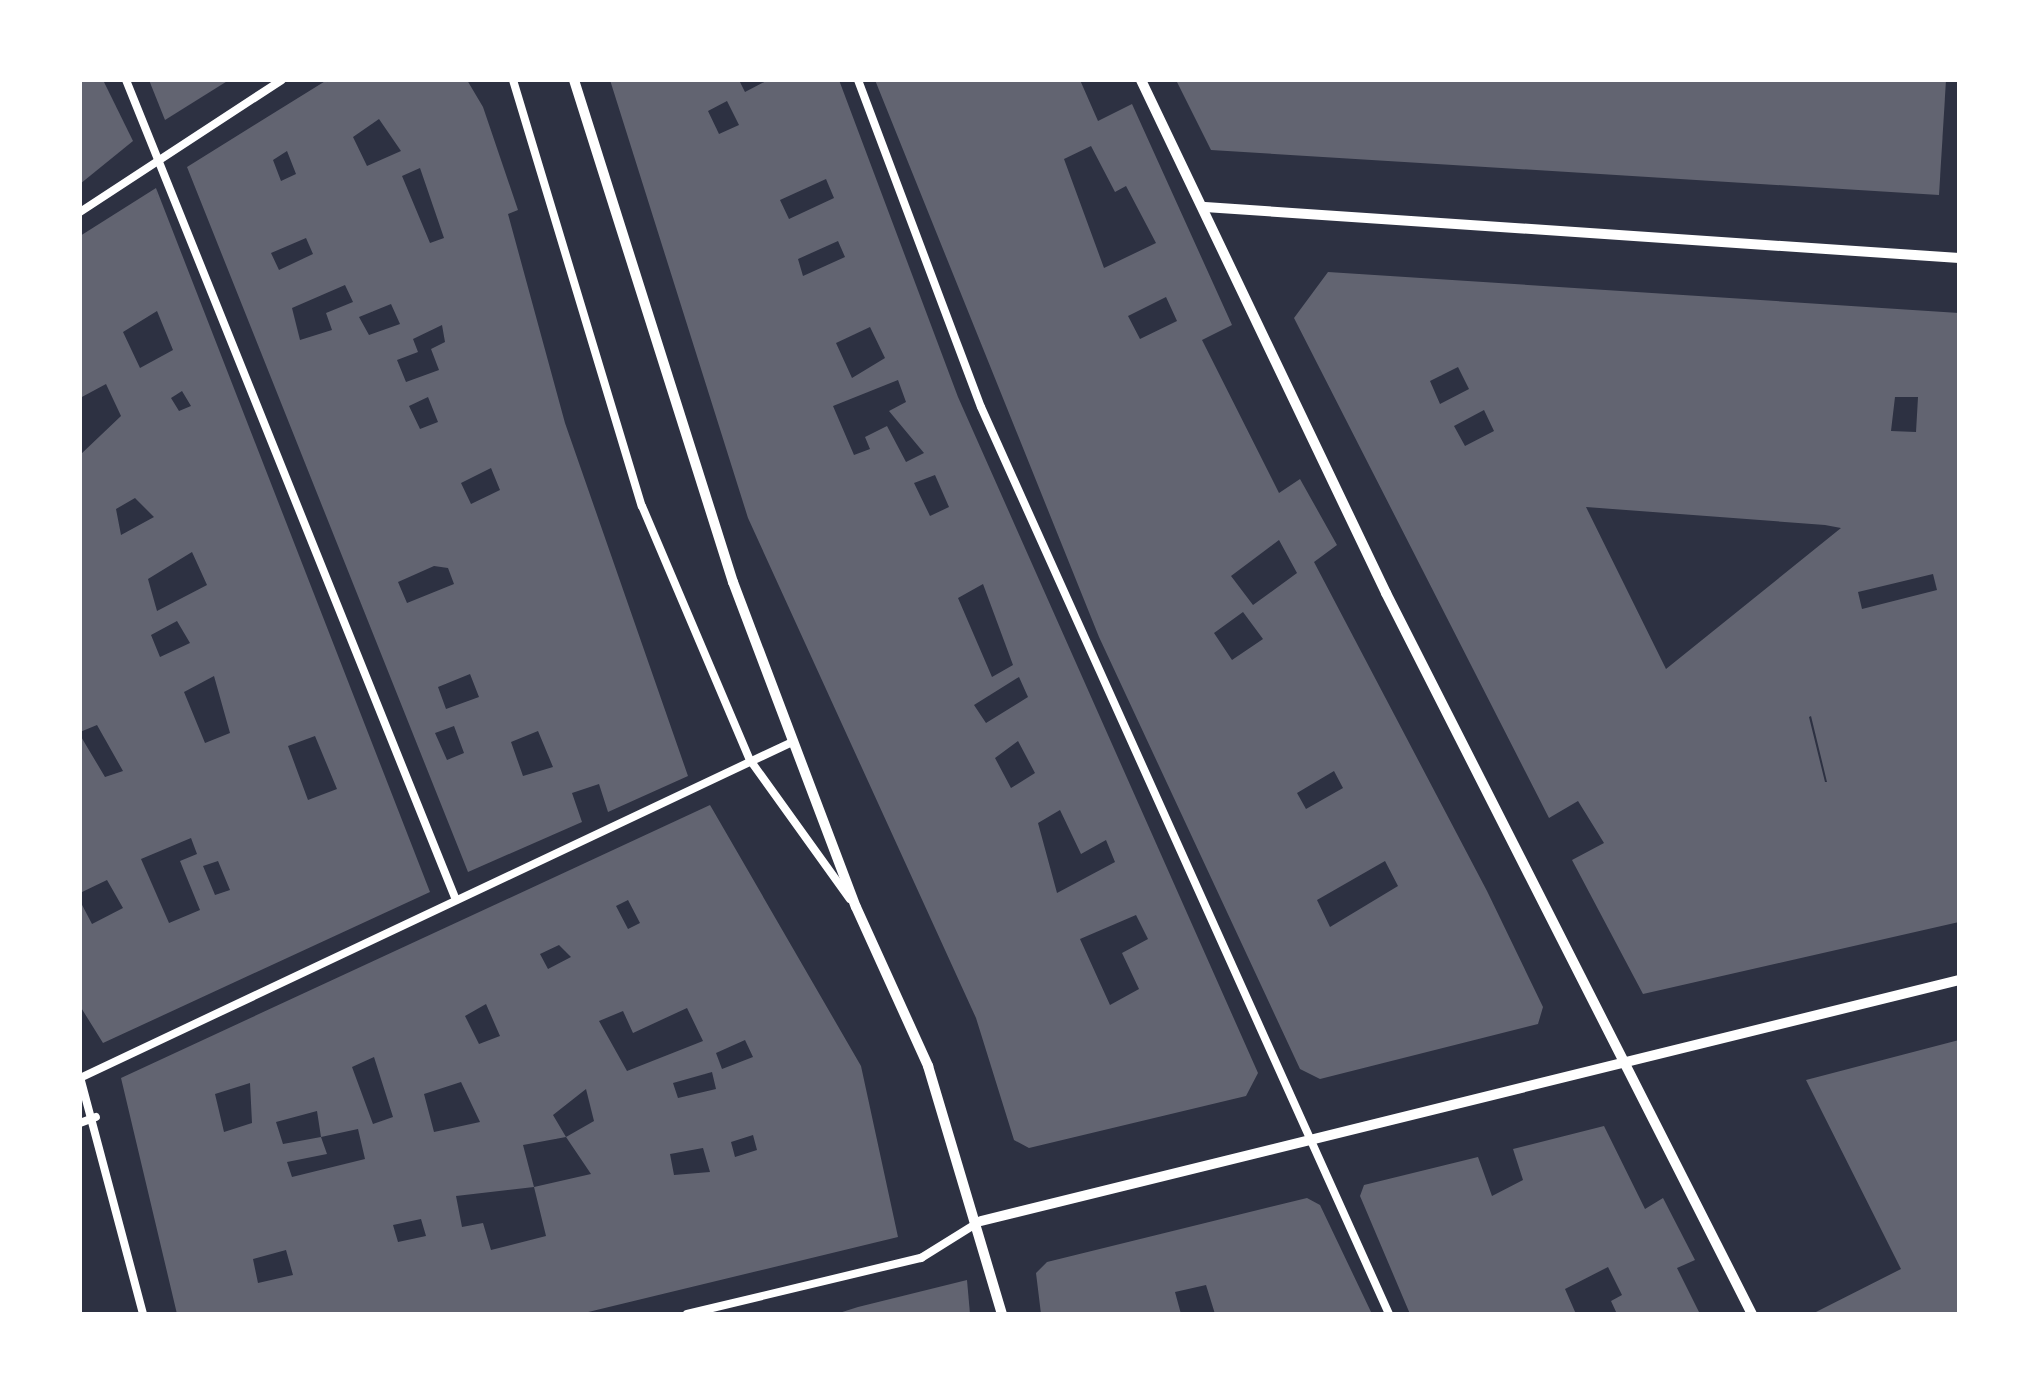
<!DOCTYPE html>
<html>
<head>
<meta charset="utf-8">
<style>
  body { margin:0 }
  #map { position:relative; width:2039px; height:1394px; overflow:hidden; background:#2d3142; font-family:"Sofia Sans Condensed",sans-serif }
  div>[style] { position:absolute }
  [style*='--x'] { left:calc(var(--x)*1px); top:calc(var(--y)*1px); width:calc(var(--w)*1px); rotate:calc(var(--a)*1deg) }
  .building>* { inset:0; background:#626471 }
  .service>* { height:8px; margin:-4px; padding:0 4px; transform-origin:4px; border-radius:4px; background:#fff }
  .minor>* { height:10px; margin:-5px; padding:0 5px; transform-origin:5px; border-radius:5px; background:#fff }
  span { translate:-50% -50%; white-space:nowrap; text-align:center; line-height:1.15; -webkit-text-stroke:10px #fff; paint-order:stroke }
  .frame { position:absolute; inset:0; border:82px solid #fff; pointer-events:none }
</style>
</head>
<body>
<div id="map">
  <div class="building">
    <i style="clip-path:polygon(80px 80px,103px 80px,133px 141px,80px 184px)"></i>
    <i style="clip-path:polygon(149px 80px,229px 80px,165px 120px)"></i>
    <i style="clip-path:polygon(evenodd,327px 80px,467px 80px,483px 107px,518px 210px,508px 214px,565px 423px,688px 776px,608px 812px,599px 784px,572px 793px,582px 822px,468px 872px,187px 167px,327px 80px,379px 119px,401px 151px,367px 166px,353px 137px,379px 119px,327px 80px,287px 151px,296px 174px,281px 181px,273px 160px,287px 151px,327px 80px,420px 168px,444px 238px,430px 243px,402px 176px,420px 168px,327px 80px,306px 238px,313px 254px,279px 270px,271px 253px,306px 238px,327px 80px,345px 285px,353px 302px,326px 313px,332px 330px,300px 340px,292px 308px,345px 285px,327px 80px,391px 304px,400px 324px,369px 335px,359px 317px,391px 304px,327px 80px,442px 325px,445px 342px,431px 349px,439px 370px,406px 382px,397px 360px,418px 352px,413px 339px,442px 325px,327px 80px,428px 397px,438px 422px,420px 429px,409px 406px,428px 397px,327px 80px,491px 468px,500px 490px,471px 504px,461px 483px,491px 468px,327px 80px,434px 566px,448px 568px,454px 584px,407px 603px,398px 582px,434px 566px,327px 80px,470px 674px,479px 697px,446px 709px,438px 687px,470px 674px,327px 80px,454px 726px,464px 753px,447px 760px,435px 733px,454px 726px,327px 80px,538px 731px,553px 767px,523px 776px,511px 742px,538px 731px)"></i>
    <i style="clip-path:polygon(evenodd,610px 80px,739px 80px,745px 92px,768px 80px,839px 80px,958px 397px,1258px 1073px,1246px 1096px,1029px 1148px,1014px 1140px,976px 1018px,748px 518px,610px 80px,727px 101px,739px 125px,719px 134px,708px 111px,727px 101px,610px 80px,826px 179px,834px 198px,789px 219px,780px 200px,826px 179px,610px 80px,838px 241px,845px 257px,803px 276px,798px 259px,838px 241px,610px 80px,870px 327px,885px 358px,852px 378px,836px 343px,870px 327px,610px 80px,898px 380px,906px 402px,889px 411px,924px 453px,906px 462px,887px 426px,865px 437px,870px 449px,854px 455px,833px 406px,898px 380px,610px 80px,935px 475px,949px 507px,930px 516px,914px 483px,935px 475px,610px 80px,983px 584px,1013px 665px,992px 677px,958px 598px,983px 584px,610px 80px,1019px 677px,1028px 697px,986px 723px,974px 705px,1019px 677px,610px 80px,1018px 741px,1035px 773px,1011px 788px,995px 758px,1018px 741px,610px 80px,1060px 810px,1081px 854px,1106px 840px,1115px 862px,1057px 893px,1038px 823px,1060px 810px,610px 80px,1136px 915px,1148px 939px,1122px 953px,1139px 989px,1110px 1005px,1080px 939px,1136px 915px)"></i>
    <i style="clip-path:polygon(evenodd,875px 80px,1080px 80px,1098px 121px,1132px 104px,1232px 325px,1202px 340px,1279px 493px,1300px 479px,1337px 545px,1314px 562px,1487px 891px,1543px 1007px,1538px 1024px,1320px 1079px,1300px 1069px,1099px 637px,875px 80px,1091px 146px,1115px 192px,1126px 186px,1156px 243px,1104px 268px,1064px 159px,1091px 146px,875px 80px,1166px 297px,1177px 321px,1140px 339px,1128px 316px,1166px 297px,875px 80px,1279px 540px,1297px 573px,1253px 605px,1231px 576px,1279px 540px,875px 80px,1243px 612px,1263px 639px,1232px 660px,1214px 633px,1243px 612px,875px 80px,1334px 771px,1343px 788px,1306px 809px,1297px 793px,1334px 771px,875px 80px,1385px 861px,1398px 886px,1330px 927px,1317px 900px,1385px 861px)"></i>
    <i style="clip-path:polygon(1176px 80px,1946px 80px,1939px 195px,1211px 150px)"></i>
    <i style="clip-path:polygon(evenodd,156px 188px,430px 892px,103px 1043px,80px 1006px,80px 901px,92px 924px,123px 908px,107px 880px,80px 893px,80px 735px,105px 777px,123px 771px,97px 725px,80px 732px,80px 455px,121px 416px,106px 384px,80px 398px,80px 236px,156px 188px,157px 311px,173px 350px,140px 368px,123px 332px,157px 311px,156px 188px,182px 391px,191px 406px,179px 411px,171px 398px,182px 391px,156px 188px,135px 498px,154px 517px,121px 535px,116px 509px,135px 498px,156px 188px,192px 552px,207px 585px,157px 611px,148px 579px,192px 552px,156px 188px,177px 621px,190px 643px,160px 657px,151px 635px,177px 621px,156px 188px,214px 676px,230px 733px,205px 743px,184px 692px,214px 676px,156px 188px,315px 736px,337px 789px,308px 800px,288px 746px,315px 736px,156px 188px,191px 838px,197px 854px,180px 861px,200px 910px,169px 923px,141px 859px,191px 838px,156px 188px,218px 861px,230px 890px,215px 895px,203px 866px,218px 861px)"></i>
    <i style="clip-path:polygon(evenodd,1328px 272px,1959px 313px,1959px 922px,1643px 994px,1572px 860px,1604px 843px,1578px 801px,1549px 818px,1294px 318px,1328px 272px,1458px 367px,1469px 389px,1440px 404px,1430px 381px,1458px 367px,1328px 272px,1895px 397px,1918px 397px,1916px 432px,1891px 431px,1895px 397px,1328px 272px,1484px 410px,1494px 431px,1465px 446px,1454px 426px,1484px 410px,1328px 272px,1586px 507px,1825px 525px,1841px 528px,1666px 669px,1586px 507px,1328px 272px,1933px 574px,1937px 590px,1862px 609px,1858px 592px,1933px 574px,1328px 272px,1811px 716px,1827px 782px,1825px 782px,1809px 717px,1811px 716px)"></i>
    <i style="clip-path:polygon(evenodd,710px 805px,861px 1066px,898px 1237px,580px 1314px,177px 1314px,121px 1078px,710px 805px,628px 900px,640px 923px,628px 929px,616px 906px,628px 900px,710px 805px,559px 945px,571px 957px,548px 969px,540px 954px,559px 945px,710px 805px,486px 1004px,500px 1036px,479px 1044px,465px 1016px,486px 1004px,710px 805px,687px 1008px,703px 1041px,627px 1071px,599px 1021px,623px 1011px,633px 1033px,687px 1008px,710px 805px,745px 1040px,753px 1057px,722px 1069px,716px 1053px,745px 1040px,710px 805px,374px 1057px,393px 1117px,373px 1124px,352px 1067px,374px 1057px,710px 805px,712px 1072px,716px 1089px,678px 1098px,673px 1083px,712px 1072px,710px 805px,461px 1082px,480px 1122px,434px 1132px,424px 1094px,461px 1082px,710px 805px,250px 1083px,252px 1123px,224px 1132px,215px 1094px,250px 1083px,710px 805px,586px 1089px,594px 1121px,566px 1137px,591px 1174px,534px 1187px,523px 1145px,566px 1137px,553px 1115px,586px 1089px,710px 805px,317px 1111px,321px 1137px,358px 1129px,365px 1159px,292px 1177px,287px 1162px,327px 1154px,321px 1137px,283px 1144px,276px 1122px,317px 1111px,710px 805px,753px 1135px,757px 1150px,735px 1157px,731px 1142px,753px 1135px,710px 805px,703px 1148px,710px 1172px,674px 1175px,670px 1154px,703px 1148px,710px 805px,534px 1187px,546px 1236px,491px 1250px,483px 1223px,462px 1227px,456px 1196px,534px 1187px,710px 805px,421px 1219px,426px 1236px,398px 1242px,393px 1225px,421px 1219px,710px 805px,286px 1250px,293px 1275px,258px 1283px,253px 1259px,286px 1250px)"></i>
    <i style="clip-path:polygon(1959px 1040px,1959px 1314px,1812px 1314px,1901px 1269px,1806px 1080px)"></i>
    <i style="clip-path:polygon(1604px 1126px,1645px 1209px,1663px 1198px,1695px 1260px,1677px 1268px,1700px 1314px,1617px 1314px,1611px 1301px,1622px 1295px,1608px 1267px,1565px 1289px,1576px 1314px,1410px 1314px,1360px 1196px,1364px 1185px,1478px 1157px,1492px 1196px,1523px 1180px,1513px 1149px)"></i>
    <i style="clip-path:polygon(1307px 1198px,1320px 1205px,1372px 1314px,1215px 1314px,1206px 1285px,1175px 1292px,1181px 1314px,1041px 1314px,1036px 1273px,1047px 1262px)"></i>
    <i style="clip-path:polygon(967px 1280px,970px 1314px,836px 1314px,858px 1307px)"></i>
  </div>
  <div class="service">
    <i style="--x:126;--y:80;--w:884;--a:68.08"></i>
    <i style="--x:513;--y:80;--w:445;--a:73.2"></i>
    <i style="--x:642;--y:506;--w:276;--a:67"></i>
    <i style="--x:750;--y:760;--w:171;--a:54.3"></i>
    <i style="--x:858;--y:80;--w:349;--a:69.4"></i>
    <i style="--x:981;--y:407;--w:995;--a:65.78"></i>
    <i style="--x:80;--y:212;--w:241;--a:-33.2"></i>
    <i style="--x:80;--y:1077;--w:245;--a:75.1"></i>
    <i style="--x:80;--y:1078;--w:785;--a:-25.26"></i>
    <i style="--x:80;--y:1123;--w:17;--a:-21"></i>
    <i style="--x:687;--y:1314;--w:241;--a:-13.5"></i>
    <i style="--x:921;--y:1258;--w:66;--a:-32"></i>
  </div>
  <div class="minor">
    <i style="--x:574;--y:80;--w:527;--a:72.43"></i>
    <i style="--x:733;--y:582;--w:347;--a:69.3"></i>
    <i style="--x:856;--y:907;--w:175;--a:65.6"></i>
    <i style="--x:928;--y:1066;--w:259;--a:73.4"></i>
    <i style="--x:1141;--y:80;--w:569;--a:64.47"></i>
    <i style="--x:1386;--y:593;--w:809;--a:63.09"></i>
    <i style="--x:1205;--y:207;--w:756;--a:3.87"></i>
    <i style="--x:981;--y:1221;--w:1007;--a:-13.84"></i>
  </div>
  <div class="frame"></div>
</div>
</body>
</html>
